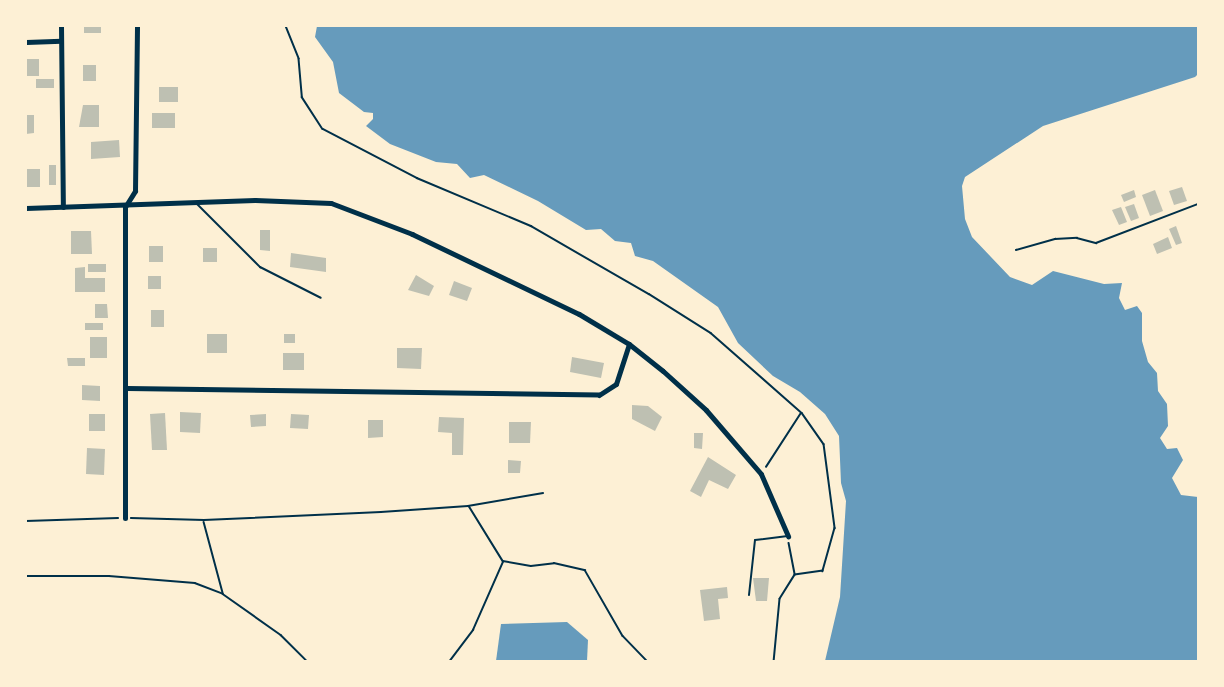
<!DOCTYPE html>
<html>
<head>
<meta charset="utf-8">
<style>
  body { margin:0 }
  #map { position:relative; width:1224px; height:687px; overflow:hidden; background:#fdf0d5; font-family:"Noto Serif",serif }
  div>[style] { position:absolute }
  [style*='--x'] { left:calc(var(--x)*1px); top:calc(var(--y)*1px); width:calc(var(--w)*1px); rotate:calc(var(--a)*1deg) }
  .water>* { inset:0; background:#669bbc }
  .building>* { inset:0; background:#bec0b2 }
  .path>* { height:1.5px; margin:-0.75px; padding:0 0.75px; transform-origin:0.75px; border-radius:0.75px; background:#003049 }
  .service>* { height:2px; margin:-1px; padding:0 1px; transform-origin:1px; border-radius:1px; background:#003049 }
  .minor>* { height:5px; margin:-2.5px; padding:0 2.5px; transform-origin:2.5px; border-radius:2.5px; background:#003049 }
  span { translate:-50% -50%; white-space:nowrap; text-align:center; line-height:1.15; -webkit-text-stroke:4.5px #fdf0d5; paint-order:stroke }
  .frame { position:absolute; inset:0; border:27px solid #fdf0d5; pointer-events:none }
</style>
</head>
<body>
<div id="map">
  <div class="water">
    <i style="clip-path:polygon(317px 26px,1198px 26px,1198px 74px,1195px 77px,1043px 126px,965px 177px,962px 186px,965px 219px,972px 237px,1010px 277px,1032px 285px,1053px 271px,1104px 284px,1122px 283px,1119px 298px,1125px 310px,1137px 306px,1142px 313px,1142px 341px,1148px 362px,1157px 373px,1158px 391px,1167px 404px,1168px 426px,1160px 438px,1167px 449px,1177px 448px,1183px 460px,1172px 478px,1181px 495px,1198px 497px,1198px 661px,825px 661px,840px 597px,846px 501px,841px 483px,839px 436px,825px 414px,800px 392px,773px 376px,738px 343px,718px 307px,653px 261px,635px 256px,631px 243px,615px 241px,601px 229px,586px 230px,538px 201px,484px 175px,470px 178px,457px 164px,436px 162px,390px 144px,366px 126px,373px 119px,373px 113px,364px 112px,339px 93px,333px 62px,315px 37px)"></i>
    <i style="clip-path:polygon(567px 622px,588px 640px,587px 661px,496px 661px,501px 624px)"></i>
  </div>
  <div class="building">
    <i style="clip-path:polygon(84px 26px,101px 26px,101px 33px,84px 33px)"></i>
    <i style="clip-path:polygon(26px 59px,39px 59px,39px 76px,26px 76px)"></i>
    <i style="clip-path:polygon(83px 65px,96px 65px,96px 81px,83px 81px)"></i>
    <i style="clip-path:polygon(36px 79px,54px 79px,54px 88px,36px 88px)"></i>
    <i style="clip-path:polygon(159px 87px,178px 87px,178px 102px,159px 102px)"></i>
    <i style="clip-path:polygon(83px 105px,99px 105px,99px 127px,79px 127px)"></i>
    <i style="clip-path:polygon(152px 113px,175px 113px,175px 128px,152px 128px)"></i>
    <i style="clip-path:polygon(26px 115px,34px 115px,34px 133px,26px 134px)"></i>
    <i style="clip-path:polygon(119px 140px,120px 157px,91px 159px,91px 142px)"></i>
    <i style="clip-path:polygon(49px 165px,56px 165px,56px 185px,49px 185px)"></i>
    <i style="clip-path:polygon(26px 169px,40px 169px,40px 187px,26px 187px)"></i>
    <i style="clip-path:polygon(1182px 187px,1187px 201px,1174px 205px,1169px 191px)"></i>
    <i style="clip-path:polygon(1134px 190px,1136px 197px,1124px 202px,1121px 195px)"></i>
    <i style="clip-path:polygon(1155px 190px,1163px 211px,1150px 216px,1142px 195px)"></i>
    <i style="clip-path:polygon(1134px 204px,1139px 218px,1131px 221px,1125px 207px)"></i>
    <i style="clip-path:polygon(1121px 207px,1127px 222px,1119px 225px,1112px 210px)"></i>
    <i style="clip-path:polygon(1176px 226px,1182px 243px,1176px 245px,1169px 229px)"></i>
    <i style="clip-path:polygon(260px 230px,270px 230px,270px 251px,260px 250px)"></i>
    <i style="clip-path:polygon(71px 231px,91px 231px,92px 254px,71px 254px)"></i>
    <i style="clip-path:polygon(1168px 237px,1172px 248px,1157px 254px,1153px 244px)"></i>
    <i style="clip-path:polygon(149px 246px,163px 246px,163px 262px,149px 262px)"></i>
    <i style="clip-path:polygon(203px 248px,217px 248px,217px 262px,203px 262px)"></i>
    <i style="clip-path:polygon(291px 253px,326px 258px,326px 272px,290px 267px)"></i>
    <i style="clip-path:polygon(88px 264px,106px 264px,106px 272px,88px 272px)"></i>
    <i style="clip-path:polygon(85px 267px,85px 278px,105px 278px,105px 292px,75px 292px,75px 268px)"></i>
    <i style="clip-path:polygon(416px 275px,434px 286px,429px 296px,408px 290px)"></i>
    <i style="clip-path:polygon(148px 276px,161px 276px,161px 289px,148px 289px)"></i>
    <i style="clip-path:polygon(454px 281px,472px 288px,467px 301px,449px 295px)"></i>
    <i style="clip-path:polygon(95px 304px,107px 304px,108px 318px,95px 318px)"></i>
    <i style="clip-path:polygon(151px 310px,164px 310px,164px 327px,151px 327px)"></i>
    <i style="clip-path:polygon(85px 323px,103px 323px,103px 330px,85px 330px)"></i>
    <i style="clip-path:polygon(207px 334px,227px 334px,227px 353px,207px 353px)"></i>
    <i style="clip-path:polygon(284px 334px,295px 334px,295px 343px,284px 343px)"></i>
    <i style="clip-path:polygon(90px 337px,107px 337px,107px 358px,90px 358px)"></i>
    <i style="clip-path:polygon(397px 348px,422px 348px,421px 369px,397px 368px)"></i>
    <i style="clip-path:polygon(283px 353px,304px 353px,304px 370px,283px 370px)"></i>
    <i style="clip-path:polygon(572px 357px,604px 363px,601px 378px,570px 372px)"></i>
    <i style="clip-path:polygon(67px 358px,85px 358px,85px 366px,68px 366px)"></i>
    <i style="clip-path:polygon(82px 385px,100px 386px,100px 401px,82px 400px)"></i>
    <i style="clip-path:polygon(632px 405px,648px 406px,662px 417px,655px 431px,632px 419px)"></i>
    <i style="clip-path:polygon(180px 412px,201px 413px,200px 433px,180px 432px)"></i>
    <i style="clip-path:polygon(165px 413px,167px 450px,152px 450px,150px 414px)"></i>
    <i style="clip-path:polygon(89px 414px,105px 414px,105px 431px,89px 431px)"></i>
    <i style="clip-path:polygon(266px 414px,266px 426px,251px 427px,250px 415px)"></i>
    <i style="clip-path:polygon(291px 414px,309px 415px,308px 429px,290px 428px)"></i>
    <i style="clip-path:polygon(439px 417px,464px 418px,463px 455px,452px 455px,452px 433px,438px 432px)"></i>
    <i style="clip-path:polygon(368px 420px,383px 420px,383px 437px,368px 438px)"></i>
    <i style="clip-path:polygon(509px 422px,531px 422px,530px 443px,509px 443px)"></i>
    <i style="clip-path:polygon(694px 433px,703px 433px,702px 449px,694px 448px)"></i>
    <i style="clip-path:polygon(87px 448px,105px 449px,104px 475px,86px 474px)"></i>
    <i style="clip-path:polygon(708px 457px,736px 475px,728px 489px,709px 480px,701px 497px,690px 491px)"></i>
    <i style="clip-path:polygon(508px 460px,521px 461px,520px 473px,508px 473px)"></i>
    <i style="clip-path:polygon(753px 578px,769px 578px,767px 601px,756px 601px)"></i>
    <i style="clip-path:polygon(727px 587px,728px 598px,718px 599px,720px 619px,704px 621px,700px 590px)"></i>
  </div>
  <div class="path">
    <i style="--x:286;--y:26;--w:35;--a:68"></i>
    <i style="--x:299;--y:59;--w:38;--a:85"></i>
    <i style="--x:302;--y:97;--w:38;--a:57"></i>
    <i style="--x:323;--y:129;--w:106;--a:27.5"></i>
    <i style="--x:417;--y:178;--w:124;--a:22.8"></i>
    <i style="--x:531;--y:226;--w:136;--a:30"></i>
    <i style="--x:649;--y:294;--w:73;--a:32.2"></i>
    <i style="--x:711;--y:333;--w:121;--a:41.3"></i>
    <i style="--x:802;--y:413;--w:38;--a:55"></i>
    <i style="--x:824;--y:444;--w:85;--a:82.5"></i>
    <i style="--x:835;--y:528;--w:45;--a:105.6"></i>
    <i style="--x:823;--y:571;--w:28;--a:172"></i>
    <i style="--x:795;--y:575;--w:28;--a:122"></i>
    <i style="--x:780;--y:599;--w:63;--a:95.4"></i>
    <i style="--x:1016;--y:250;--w:41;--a:-15.8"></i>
    <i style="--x:1055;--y:239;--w:22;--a:-3"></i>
    <i style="--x:1077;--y:238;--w:20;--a:15"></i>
    <i style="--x:1096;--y:243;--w:109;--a:-20.9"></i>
    <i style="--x:766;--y:467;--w:64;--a:-57.1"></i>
    <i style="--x:469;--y:506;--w:65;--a:58.3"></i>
    <i style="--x:503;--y:561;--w:28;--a:10"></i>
    <i style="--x:531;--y:566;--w:23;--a:-7"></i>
    <i style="--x:554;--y:563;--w:32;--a:13"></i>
    <i style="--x:585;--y:570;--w:76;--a:60.1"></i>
    <i style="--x:623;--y:636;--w:36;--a:46"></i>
    <i style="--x:131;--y:518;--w:73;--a:1.6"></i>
    <i style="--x:204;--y:520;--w:177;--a:-2.6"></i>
    <i style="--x:381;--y:512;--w:87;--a:-3.9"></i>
    <i style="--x:468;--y:506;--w:76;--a:-9.8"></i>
    <i style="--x:26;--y:521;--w:92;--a:-1.9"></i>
    <i style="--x:204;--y:522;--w:73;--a:75"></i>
    <i style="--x:789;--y:543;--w:32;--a:79"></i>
    <i style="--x:26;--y:576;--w:83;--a:0"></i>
    <i style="--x:109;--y:576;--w:86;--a:4.7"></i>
    <i style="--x:195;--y:583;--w:30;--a:21"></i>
    <i style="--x:223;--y:594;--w:71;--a:35.3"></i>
    <i style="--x:281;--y:635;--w:38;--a:45"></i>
    <i style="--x:449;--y:662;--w:40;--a:-53"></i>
    <i style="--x:473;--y:630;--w:74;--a:-66.2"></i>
  </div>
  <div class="service">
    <i style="--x:196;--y:203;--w:91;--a:45"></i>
    <i style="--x:260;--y:267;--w:68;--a:26.9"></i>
    <i style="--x:749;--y:595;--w:55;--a:-83.8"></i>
    <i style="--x:755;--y:540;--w:33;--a:-7"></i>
  </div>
  <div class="minor">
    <i style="--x:61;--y:26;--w:181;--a:89.4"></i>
    <i style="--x:26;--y:42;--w:35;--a:-2"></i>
    <i style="--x:26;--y:208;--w:229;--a:-2"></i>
    <i style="--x:255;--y:200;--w:76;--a:2.3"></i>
    <i style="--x:331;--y:203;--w:87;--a:20.9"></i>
    <i style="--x:412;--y:234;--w:185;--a:25.6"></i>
    <i style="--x:579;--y:314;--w:58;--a:31"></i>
    <i style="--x:629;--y:344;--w:43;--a:38.5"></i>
    <i style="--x:663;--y:371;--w:58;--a:42.2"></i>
    <i style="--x:706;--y:410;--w:84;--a:49.3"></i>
    <i style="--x:761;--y:474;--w:68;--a:66.5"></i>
    <i style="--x:127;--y:388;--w:472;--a:0.8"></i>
    <i style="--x:599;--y:395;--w:20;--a:-33"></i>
    <i style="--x:616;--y:384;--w:42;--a:-72"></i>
    <i style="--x:125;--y:518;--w:311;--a:-90"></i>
    <i style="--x:125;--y:207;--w:19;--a:-58"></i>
    <i style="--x:135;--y:191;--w:165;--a:-89.3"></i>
  </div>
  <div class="frame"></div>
</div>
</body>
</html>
